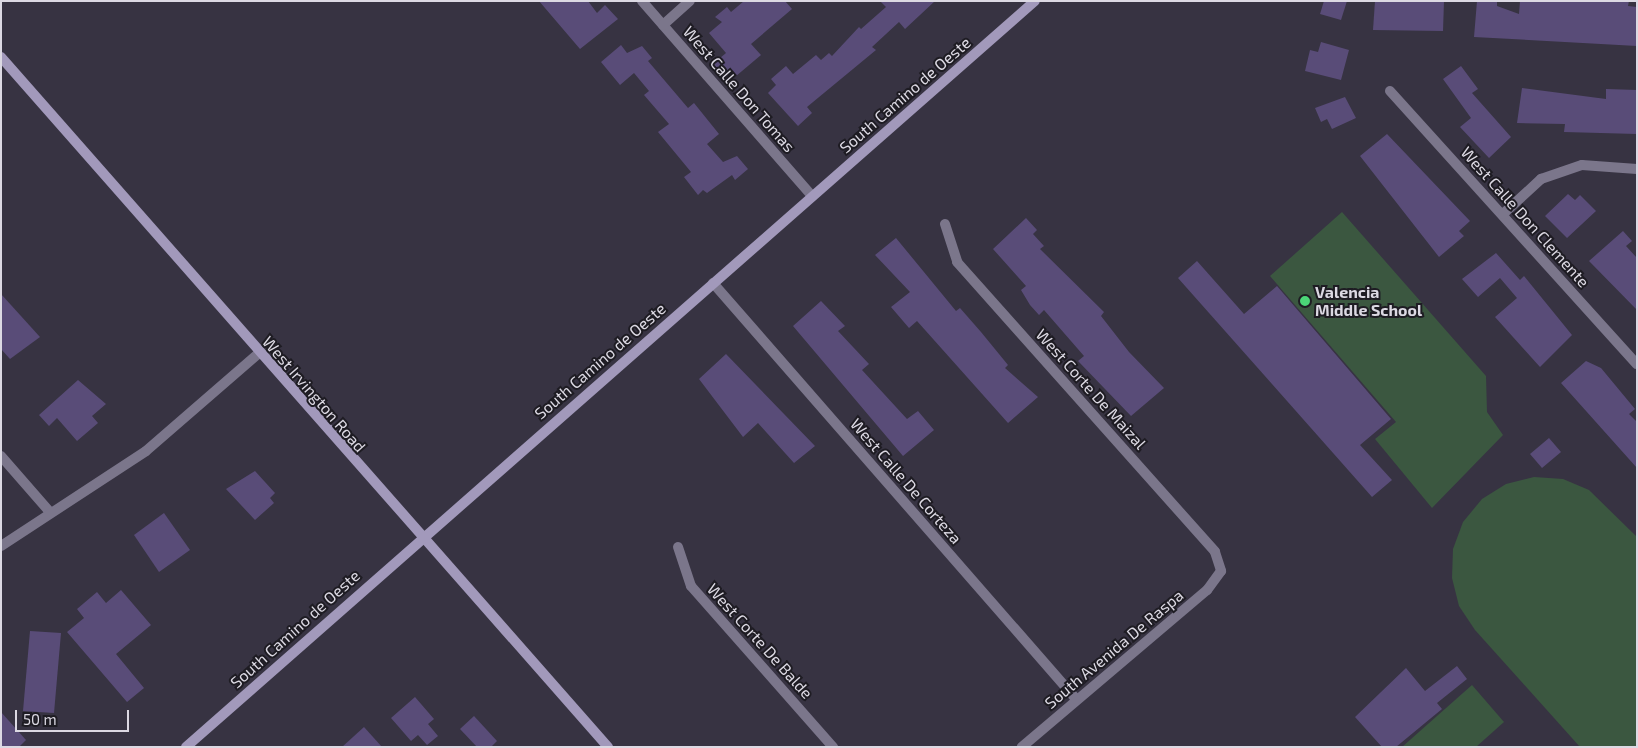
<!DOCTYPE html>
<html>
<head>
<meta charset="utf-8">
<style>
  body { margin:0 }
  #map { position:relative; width:1638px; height:748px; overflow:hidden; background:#373342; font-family:"Exo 2",sans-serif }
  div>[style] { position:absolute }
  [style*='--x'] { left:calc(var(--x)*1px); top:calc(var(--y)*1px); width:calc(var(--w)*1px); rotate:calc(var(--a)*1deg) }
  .green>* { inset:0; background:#3b5740 }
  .building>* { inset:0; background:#594c78 }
  .street>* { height:10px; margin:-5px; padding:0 5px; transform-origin:5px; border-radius:5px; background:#7b768b }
  .secondary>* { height:10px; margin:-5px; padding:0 5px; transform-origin:5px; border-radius:5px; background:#a299bb }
  .dots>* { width:14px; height:14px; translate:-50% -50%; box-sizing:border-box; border:2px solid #1e1c23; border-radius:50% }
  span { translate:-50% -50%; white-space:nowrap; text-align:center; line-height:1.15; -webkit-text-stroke:4px #1e1c23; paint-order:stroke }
  .street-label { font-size:16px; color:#dcd9e3 }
  .poi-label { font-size:16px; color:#dcd9e3; font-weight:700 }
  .left { translate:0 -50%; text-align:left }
  .frame { position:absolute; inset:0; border:2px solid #dcd9e3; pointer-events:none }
  .scale { position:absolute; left:15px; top:710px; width:114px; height:22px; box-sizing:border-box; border:2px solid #dcd9e3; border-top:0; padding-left:6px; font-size:15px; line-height:18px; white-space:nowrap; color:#dcd9e3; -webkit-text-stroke:4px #1e1c23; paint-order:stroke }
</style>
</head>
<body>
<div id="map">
  <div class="green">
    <i style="clip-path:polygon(1342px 212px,1486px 376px,1487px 412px,1503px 435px,1432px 508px,1375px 439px,1396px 422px,1270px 276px)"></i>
    <i style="clip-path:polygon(1534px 477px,1563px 479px,1589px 490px,1637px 537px,1637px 747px,1580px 747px,1475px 630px,1459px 606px,1452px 578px,1453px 549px,1463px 522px,1482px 499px,1506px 484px)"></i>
    <i style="clip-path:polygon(1472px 685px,1504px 722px,1476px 747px,1402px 747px)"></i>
  </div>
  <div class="building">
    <i style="clip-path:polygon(539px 1px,588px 1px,597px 13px,605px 5px,618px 19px,580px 49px)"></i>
    <i style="clip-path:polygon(744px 1px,785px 1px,792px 9px,751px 44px,761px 55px,729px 82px,713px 64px,726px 53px,709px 33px,722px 22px,715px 17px,727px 7px,731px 12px)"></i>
    <i style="clip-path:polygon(880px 1px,935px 1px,905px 29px,899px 22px,872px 47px,876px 50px,807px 107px,812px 113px,798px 126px,768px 93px,776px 85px,771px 79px,786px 66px,793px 74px,816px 55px,821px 60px,829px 53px,832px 56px,859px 27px,861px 29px,886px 7px)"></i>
    <i style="clip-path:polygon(1324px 1px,1347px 1px,1341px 20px,1320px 14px)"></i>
    <i style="clip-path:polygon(1375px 1px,1444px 1px,1443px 31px,1373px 30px)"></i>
    <i style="clip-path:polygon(1477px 1px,1497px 1px,1497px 6px,1519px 14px,1520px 1px,1629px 1px,1628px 6px,1637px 7px,1637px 46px,1474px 37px)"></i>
    <i style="clip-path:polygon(1321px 42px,1349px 50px,1341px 80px,1305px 71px,1310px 50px,1318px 52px)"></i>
    <i style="clip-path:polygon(621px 45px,627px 53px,642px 46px,652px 58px,648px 61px,688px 108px,694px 103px,719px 134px,707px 144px,723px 162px,737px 156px,748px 169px,735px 180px,732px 175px,707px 193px,703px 190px,698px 195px,684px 177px,691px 172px,658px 132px,669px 124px,644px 95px,649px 91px,634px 73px,620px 85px,601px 62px)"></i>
    <i style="clip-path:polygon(1461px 66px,1478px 89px,1472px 93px,1511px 137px,1489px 158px,1460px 127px,1471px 118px,1443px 79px)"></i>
    <i style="clip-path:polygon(1522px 88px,1606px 99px,1606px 89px,1637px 90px,1637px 134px,1564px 132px,1565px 124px,1517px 123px)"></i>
    <i style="clip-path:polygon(1345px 97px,1356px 118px,1332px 129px,1327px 119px,1321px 122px,1315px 108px)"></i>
    <i style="clip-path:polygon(1387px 134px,1470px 221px,1459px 231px,1464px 236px,1439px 257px,1360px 156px)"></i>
    <i style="clip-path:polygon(1568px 194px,1575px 200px,1580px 195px,1596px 211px,1567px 238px,1545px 216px)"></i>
    <i style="clip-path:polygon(1026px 218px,1037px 230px,1033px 234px,1044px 246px,1040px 249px,1104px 312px,1101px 316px,1129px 352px,1164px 388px,1131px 416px,1078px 361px,1084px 356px,1044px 310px,1039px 315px,1030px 305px,1021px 290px,1026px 286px,993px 249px)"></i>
    <i style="clip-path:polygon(1623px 231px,1632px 241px,1626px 246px,1637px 258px,1637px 310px,1589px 261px)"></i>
    <i style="clip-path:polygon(896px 238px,956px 311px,960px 308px,981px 332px,1008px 365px,1005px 368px,1038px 397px,1008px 423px,917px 321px,909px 328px,891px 307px,910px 292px,875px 255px)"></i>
    <i style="clip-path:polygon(1496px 253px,1520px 280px,1524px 276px,1572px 335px,1540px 367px,1495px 317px,1517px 298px,1500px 278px,1478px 297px,1462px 279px)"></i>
    <i style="clip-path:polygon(1197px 261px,1244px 314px,1277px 286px,1391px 419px,1360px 445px,1392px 480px,1372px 497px,1178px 278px)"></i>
    <i style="clip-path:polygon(1px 294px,40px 337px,10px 359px,1px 349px)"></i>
    <i style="clip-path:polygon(821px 301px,845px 326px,838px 331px,869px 364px,862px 370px,907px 419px,918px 411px,934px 430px,903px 456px,793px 326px)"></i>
    <i style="clip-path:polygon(726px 354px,815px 446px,794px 463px,758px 423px,743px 437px,699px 379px)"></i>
    <i style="clip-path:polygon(1586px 361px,1601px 368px,1635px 409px,1629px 414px,1637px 422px,1637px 468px,1561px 383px)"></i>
    <i style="clip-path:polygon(78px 380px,106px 404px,92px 416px,98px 423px,77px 441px,57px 418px,49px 426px,39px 415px)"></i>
    <i style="clip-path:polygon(1549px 438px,1561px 452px,1542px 468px,1530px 454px)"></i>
    <i style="clip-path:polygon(255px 471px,275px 493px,270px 498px,274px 503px,255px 520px,226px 489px)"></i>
    <i style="clip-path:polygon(164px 513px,190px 550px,159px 572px,134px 535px)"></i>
    <i style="clip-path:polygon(121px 590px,151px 625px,116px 654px,144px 688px,127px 702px,67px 632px,84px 618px,77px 609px,97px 592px,106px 603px)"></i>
    <i style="clip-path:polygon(30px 631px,61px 633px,54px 713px,23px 711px)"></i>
    <i style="clip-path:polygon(1457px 666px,1467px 679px,1437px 703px,1442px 709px,1396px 747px,1382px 747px,1355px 717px,1406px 668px,1425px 691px)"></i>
    <i style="clip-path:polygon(415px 697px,434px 719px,428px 724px,438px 736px,427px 745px,418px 735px,411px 741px,391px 718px)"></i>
    <i style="clip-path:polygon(1px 712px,26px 740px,19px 747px,1px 747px)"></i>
    <i style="clip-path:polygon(474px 716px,497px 741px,491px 747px,477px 747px,460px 729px)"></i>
    <i style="clip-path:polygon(364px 727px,382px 747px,342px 747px)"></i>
  </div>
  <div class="street">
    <i style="--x:642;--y:1;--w:259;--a:48.9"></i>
    <i style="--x:663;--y:25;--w:36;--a:-42"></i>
    <i style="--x:1390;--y:91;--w:368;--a:47.9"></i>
    <i style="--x:1503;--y:214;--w:52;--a:-42.6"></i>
    <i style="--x:1541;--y:179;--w:43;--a:-18.9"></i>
    <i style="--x:1582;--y:165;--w:55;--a:4.2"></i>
    <i style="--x:945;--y:224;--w:40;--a:72"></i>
    <i style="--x:957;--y:262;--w:388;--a:48.3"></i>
    <i style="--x:1215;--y:552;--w:20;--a:72"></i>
    <i style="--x:1221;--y:571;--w:24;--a:126"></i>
    <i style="--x:1207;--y:590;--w:243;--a:139.7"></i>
    <i style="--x:713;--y:283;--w:552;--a:48.89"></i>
    <i style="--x:1;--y:456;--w:73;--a:48.9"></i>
    <i style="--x:1;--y:546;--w:173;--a:-33.2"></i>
    <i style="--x:146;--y:451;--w:150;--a:-40.9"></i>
    <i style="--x:678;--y:547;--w:41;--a:71.6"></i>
    <i style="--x:691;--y:586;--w:215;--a:48.6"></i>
  </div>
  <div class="secondary">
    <i style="--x:1;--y:57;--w:919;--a:48.66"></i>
    <i style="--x:186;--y:747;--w:1130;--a:-41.31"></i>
  </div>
  <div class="dots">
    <i style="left:1305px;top:301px;background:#4bd677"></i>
  </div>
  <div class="street-label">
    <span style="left:739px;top:89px;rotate:49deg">West Calle Don Tomas</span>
    <span style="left:905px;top:95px;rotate:-41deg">South Camino de Oeste</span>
    <span style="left:1525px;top:217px;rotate:48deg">West Calle Don Clemente</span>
    <span style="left:600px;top:361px;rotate:-41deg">South Camino de Oeste</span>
    <span style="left:1091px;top:389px;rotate:48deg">West Corte De Maizal</span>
    <span style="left:314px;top:394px;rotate:49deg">West Irvington Road</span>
    <span style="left:906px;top:481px;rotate:49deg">West Calle De Corteza</span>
    <span style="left:295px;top:629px;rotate:-42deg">South Camino de Oeste</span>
    <span style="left:760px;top:641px;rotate:48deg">West Corte De Balde</span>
    <span style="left:1114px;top:649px;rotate:-40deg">South Avenida De Raspa</span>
  </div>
  <div class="poi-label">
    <span class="left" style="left:1315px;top:301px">Valencia<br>Middle School</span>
  </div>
  <div class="frame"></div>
  <div class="scale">50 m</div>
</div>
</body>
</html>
